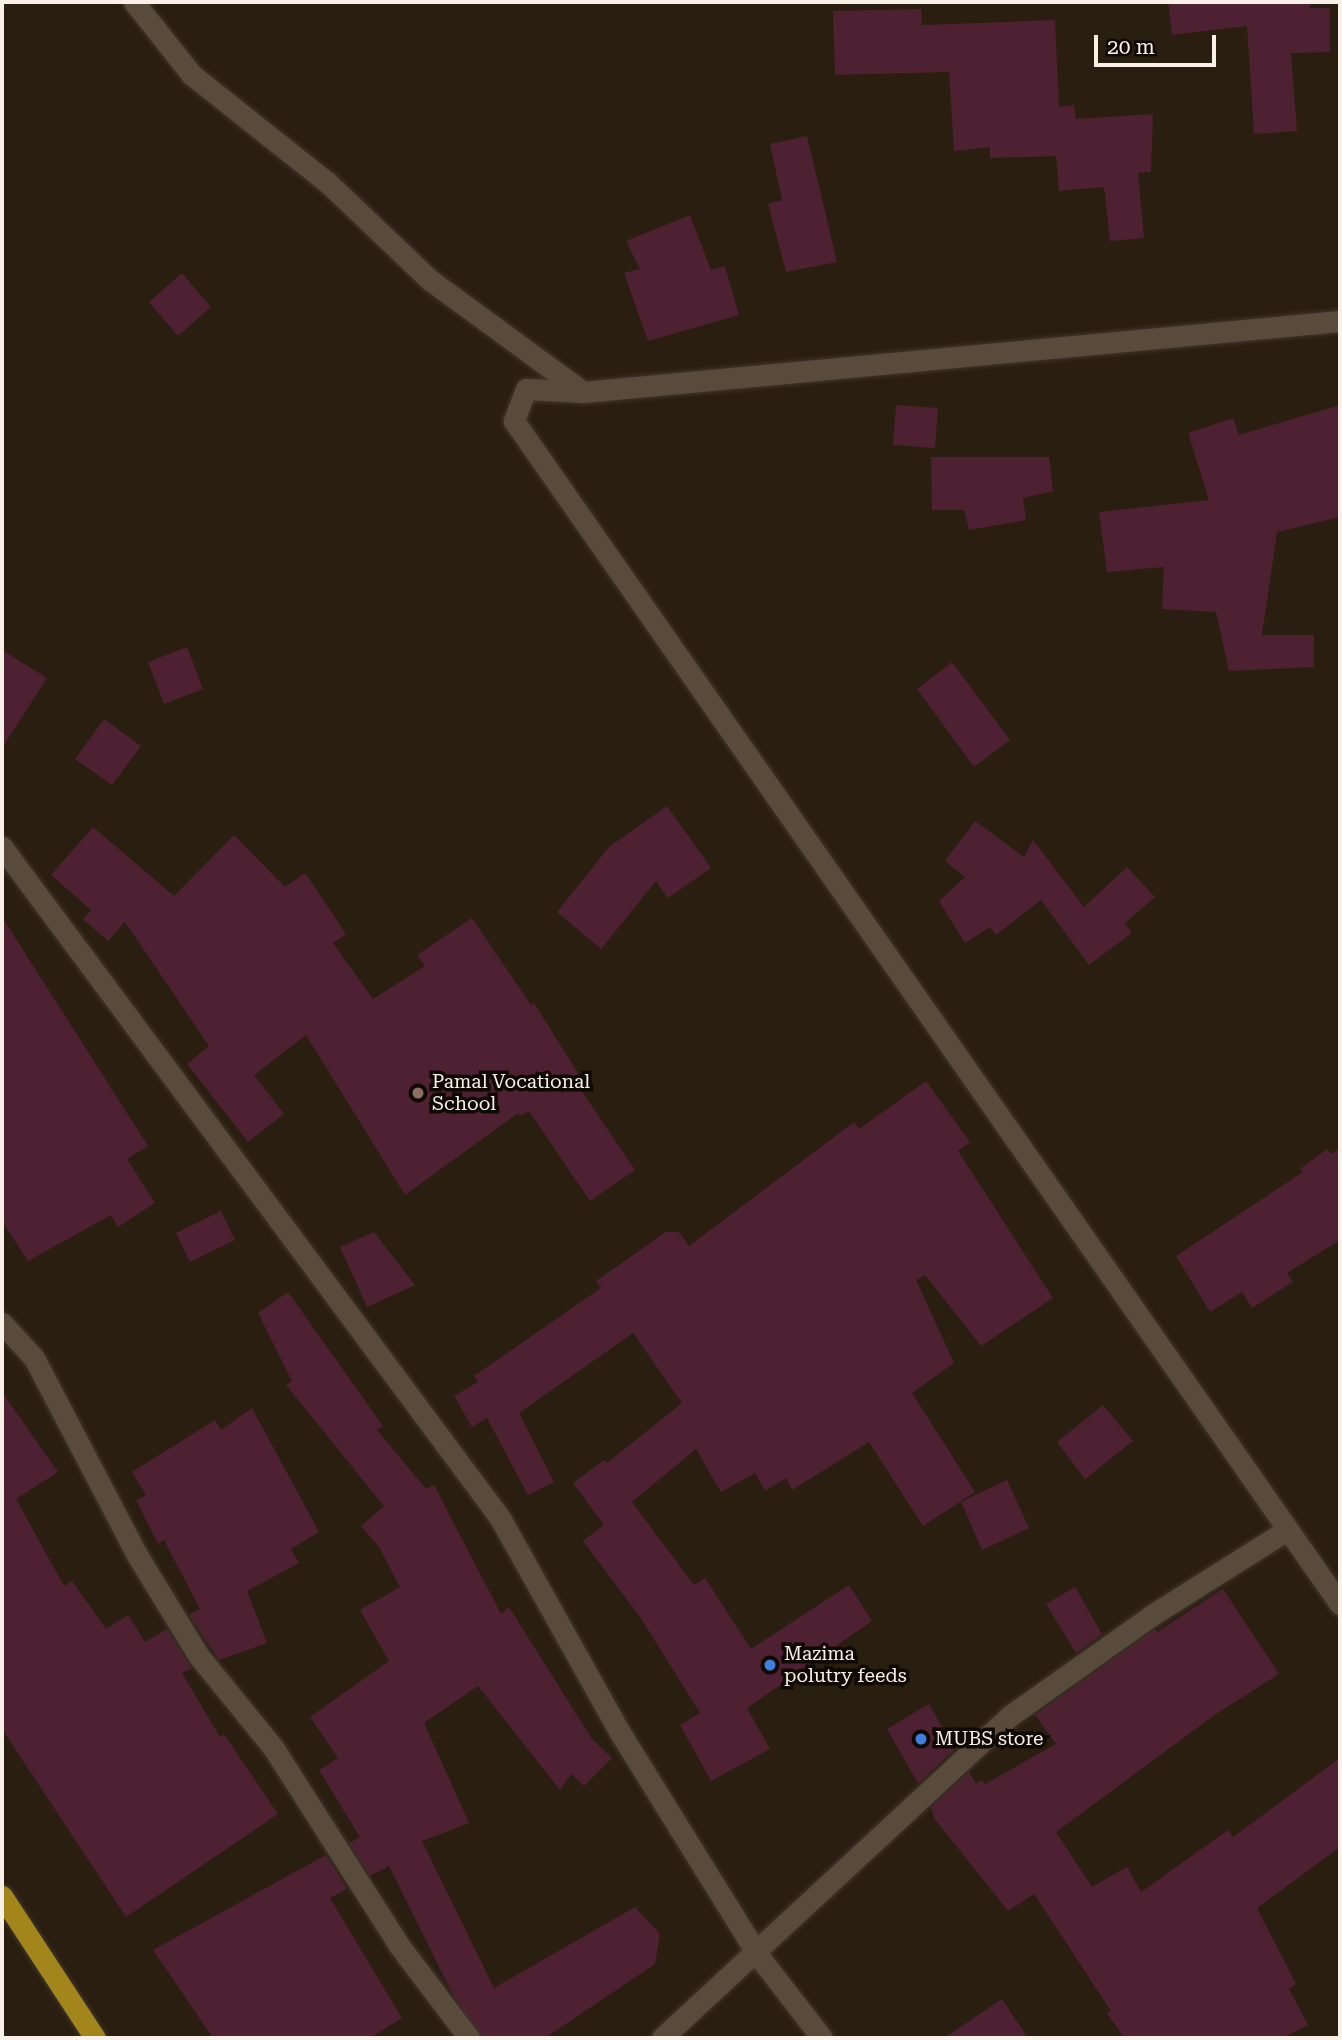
<!DOCTYPE html>
<html>
<head>
<meta charset="utf-8">
<style>
  body { margin:0 }
  #map { position:relative; width:1342px; height:2040px; overflow:hidden; background:#2a1e10; font-family:"Roboto Serif",serif }
  div>[style] { position:absolute }
  [style*='--x'] { left:calc(var(--x)*1px); top:calc(var(--y)*1px); width:calc(var(--w)*1px); rotate:calc(var(--a)*1deg) }
  .building>* { inset:0; background:#4d2131 }
  .roads { filter:drop-shadow(0 0 2px #41362e) drop-shadow(0 0 2px #41362e) }
  .minor>* { height:21px; margin:-10.5px; padding:0 10.5px; transform-origin:10.5px; border-radius:10.5px; background:#594b3c }
  .major>* { height:21px; margin:-10.5px; padding:0 10.5px; transform-origin:10.5px; border-radius:10.5px; background:#a2861c }
  .dots>* { width:19px; height:19px; translate:-50% -50%; box-sizing:border-box; border:4px solid #0f0904; border-radius:50% }
  span { translate:-50% -50%; white-space:nowrap; text-align:center; line-height:1.15; -webkit-text-stroke:7px #0f0904; paint-order:stroke }
  .poi-label { font-size:19px; color:#f9f0e7 }
  .left { translate:0 -50%; text-align:left }
  .frame { position:absolute; inset:0; border:4px solid #f9f0e7; pointer-events:none }
  .scale { position:absolute; left:1094px; top:35px; width:122px; height:32px; box-sizing:border-box; border:4px solid #f9f0e7; border-top:0; padding-left:9px; font-size:21px; line-height:24px; white-space:nowrap; color:#f9f0e7; -webkit-text-stroke:5px #0f0904; paint-order:stroke }
</style>
</head>
<body>
<div id="map">
  <div class="building">
    <i style="clip-path:polygon(1168px 2px,1310px 2px,1310px 8px,1330px 8px,1330px 52px,1291px 53px,1297px 131px,1254px 134px,1247px 26px,1172px 35px)"></i>
    <i style="clip-path:polygon(921px 9px,922px 25px,1055px 20px,1059px 107px,1074px 105px,1076px 119px,1153px 114px,1151px 172px,1138px 173px,1144px 238px,1110px 241px,1104px 187px,1059px 191px,1056px 156px,990px 158px,990px 147px,954px 151px,949px 72px,835px 75px,833px 11px)"></i>
    <i style="clip-path:polygon(807px 136px,837px 262px,786px 272px,768px 204px,782px 200px,770px 144px)"></i>
    <i style="clip-path:polygon(690px 215px,711px 270px,725px 266px,739px 315px,648px 341px,624px 273px,640px 269px,626px 241px)"></i>
    <i style="clip-path:polygon(182px 273px,211px 307px,178px 336px,149px 302px)"></i>
    <i style="clip-path:polygon(896px 405px,938px 408px,935px 448px,893px 445px)"></i>
    <i style="clip-path:polygon(1340px 405px,1340px 517px,1277px 532px,1262px 635px,1314px 635px,1314px 667px,1229px 671px,1216px 612px,1162px 609px,1164px 567px,1107px 572px,1099px 512px,1209px 500px,1188px 433px,1233px 418px,1239px 435px)"></i>
    <i style="clip-path:polygon(931px 457px,1049px 457px,1053px 491px,1023px 498px,1026px 520px,969px 530px,964px 510px,932px 510px)"></i>
    <i style="clip-path:polygon(187px 647px,203px 689px,164px 704px,148px 662px)"></i>
    <i style="clip-path:polygon(2px 650px,47px 678px,2px 748px)"></i>
    <i style="clip-path:polygon(952px 662px,1010px 740px,974px 767px,917px 689px)"></i>
    <i style="clip-path:polygon(104px 719px,141px 746px,112px 785px,75px 759px)"></i>
    <i style="clip-path:polygon(667px 806px,711px 868px,668px 898px,656px 881px,601px 949px,557px 912px,609px 847px)"></i>
    <i style="clip-path:polygon(975px 821px,1024px 857px,1033px 840px,1084px 907px,1127px 867px,1155px 897px,1125px 923px,1132px 933px,1089px 965px,1041px 900px,996px 935px,990px 927px,965px 943px,939px 901px,965px 877px,945px 861px)"></i>
    <i style="clip-path:polygon(93px 827px,174px 896px,234px 835px,285px 887px,305px 873px,346px 934px,333px 943px,373px 999px,425px 966px,417px 955px,472px 918px,531px 1005px,534px 1003px,581px 1078px,575px 1081px,635px 1170px,590px 1201px,529px 1111px,520px 1116px,518px 1113px,405px 1195px,306px 1035px,254px 1075px,284px 1114px,248px 1142px,187px 1064px,209px 1046px,125px 922px,108px 941px,83px 919px,91px 910px,51px 875px)"></i>
    <i style="clip-path:polygon(2px 917px,148px 1146px,127px 1159px,155px 1203px,118px 1227px,111px 1215px,28px 1261px,2px 1221px)"></i>
    <i style="clip-path:polygon(926px 1081px,970px 1142px,958px 1151px,1053px 1298px,981px 1346px,925px 1275px,916px 1280px,954px 1363px,912px 1393px,975px 1492px,923px 1526px,869px 1442px,792px 1490px,786px 1478px,765px 1491px,755px 1473px,721px 1492px,696px 1449px,632px 1502px,694px 1585px,705px 1578px,751px 1649px,849px 1585px,872px 1621px,747px 1708px,770px 1749px,711px 1781px,680px 1725px,700px 1713px,642px 1620px,583px 1541px,604px 1525px,573px 1483px,604px 1460px,607px 1463px,682px 1403px,633px 1333px,519px 1413px,554px 1482px,528px 1495px,487px 1418px,472px 1427px,454px 1396px,478px 1382px,474px 1376px,601px 1288px,596px 1281px,666px 1232px,679px 1232px,689px 1246px,854px 1122px,859px 1129px)"></i>
    <i style="clip-path:polygon(1340px 1148px,1340px 1240px,1287px 1273px,1293px 1282px,1252px 1308px,1242px 1292px,1210px 1312px,1176px 1256px,1303px 1172px,1300px 1169px,1327px 1149px,1331px 1154px)"></i>
    <i style="clip-path:polygon(221px 1211px,235px 1240px,190px 1262px,176px 1233px)"></i>
    <i style="clip-path:polygon(374px 1232px,415px 1285px,367px 1307px,340px 1247px)"></i>
    <i style="clip-path:polygon(288px 1292px,383px 1426px,377px 1430px,426px 1489px,434px 1485px,501px 1614px,509px 1607px,592px 1739px,612px 1758px,584px 1786px,571px 1774px,560px 1790px,478px 1686px,424px 1723px,469px 1823px,422px 1841px,494px 1988px,635px 1907px,660px 1934px,655px 1964px,545px 2038px,482px 2038px,454px 1997px,389px 1866px,370px 1876px,349px 1843px,360px 1837px,319px 1770px,338px 1758px,310px 1717px,389px 1661px,360px 1610px,400px 1587px,379px 1547px,361px 1526px,384px 1506px,286px 1385px,292px 1381px,258px 1313px)"></i>
    <i style="clip-path:polygon(2px 1392px,58px 1472px,16px 1499px,64px 1586px,72px 1581px,106px 1629px,128px 1615px,145px 1642px,167px 1629px,192px 1669px,182px 1673px,220px 1737px,224px 1734px,278px 1814px,126px 1917px,2px 1729px)"></i>
    <i style="clip-path:polygon(1103px 1405px,1133px 1441px,1085px 1479px,1057px 1442px)"></i>
    <i style="clip-path:polygon(252px 1408px,319px 1532px,291px 1549px,299px 1563px,247px 1591px,267px 1643px,219px 1660px,189px 1615px,200px 1609px,164px 1540px,158px 1544px,136px 1500px,146px 1495px,132px 1472px,215px 1420px,221px 1430px)"></i>
    <i style="clip-path:polygon(1007px 1480px,1029px 1528px,982px 1550px,961px 1502px)"></i>
    <i style="clip-path:polygon(1075px 1587px,1102px 1634px,1076px 1653px,1046px 1604px)"></i>
    <i style="clip-path:polygon(1223px 1589px,1279px 1674px,1216px 1714px,1056px 1832px,1092px 1887px,1127px 1867px,1141px 1892px,1228px 1830px,1233px 1837px,1340px 1758px,1340px 1847px,1257px 1908px,1296px 1984px,1289px 1989px,1308px 2025px,1283px 2038px,1124px 2038px,1107px 2013px,1111px 2011px,1034px 1894px,1008px 1911px,934px 1818px,931px 1807px,969px 1772px,976px 1784px,982px 1780px,985px 1784px,1056px 1744px,1035px 1715px,1155px 1629px,1157px 1632px)"></i>
    <i style="clip-path:polygon(929px 1704px,955px 1749px,918px 1783px,887px 1729px)"></i>
    <i style="clip-path:polygon(326px 1855px,347px 1889px,330px 1898px,402px 2018px,370px 2038px,213px 2038px,153px 1950px)"></i>
    <i style="clip-path:polygon(1002px 1999px,1028px 2038px,944px 2038px)"></i>
  </div>
  <div class="roads">
    <div class="minor">
      <i style="--x:134;--y:2;--w:92;--a:51.6"></i>
      <i style="--x:191;--y:74;--w:174;--a:38.5"></i>
      <i style="--x:327;--y:182;--w:142;--a:43.6"></i>
      <i style="--x:430;--y:280;--w:190;--a:36.2"></i>
      <i style="--x:583;--y:392;--w:57;--a:-177"></i>
      <i style="--x:526;--y:389;--w:34;--a:111"></i>
      <i style="--x:514;--y:421;--w:1443;--a:55.08"></i>
      <i style="--x:583;--y:392;--w:760;--a:-5.36"></i>
      <i style="--x:2;--y:847;--w:836;--a:53.42"></i>
      <i style="--x:500;--y:1518;--w:250;--a:60.8"></i>
      <i style="--x:622;--y:1736;--w:256;--a:58.2"></i>
      <i style="--x:757;--y:1954;--w:106;--a:52.3"></i>
      <i style="--x:2;--y:1323;--w:47;--a:47.6"></i>
      <i style="--x:34;--y:1358;--w:222;--a:62.4"></i>
      <i style="--x:137;--y:1555;--w:117;--a:58.6"></i>
      <i style="--x:198;--y:1655;--w:121;--a:51"></i>
      <i style="--x:274;--y:1749;--w:231;--a:57.5"></i>
      <i style="--x:398;--y:1944;--w:118;--a:52.9"></i>
      <i style="--x:662;--y:2038;--w:476;--a:-42.8"></i>
      <i style="--x:1011;--y:1715;--w:173;--a:-35.3"></i>
      <i style="--x:1152;--y:1615;--w:160;--a:-32.2"></i>
    </div>
    <div class="major">
      <i style="--x:2;--y:1896;--w:170;--a:56.8"></i>
    </div>
  </div>
  <div class="dots">
    <i style="left:418px;top:1093px;background:#8d6e63"></i>
    <i style="left:770px;top:1665px;background:#3f7fe0"></i>
    <i style="left:921px;top:1739px;background:#3f7fe0"></i>
  </div>
  <div class="poi-label">
    <span class="left" style="left:432px;top:1093px">Pamal Vocational<br>School</span>
    <span class="left" style="left:784px;top:1665px">Mazima<br>polutry feeds</span>
    <span class="left" style="left:935px;top:1739px">MUBS store</span>
  </div>
  <div class="frame"></div>
  <div class="scale">20 m</div>
</div>
</body>
</html>
